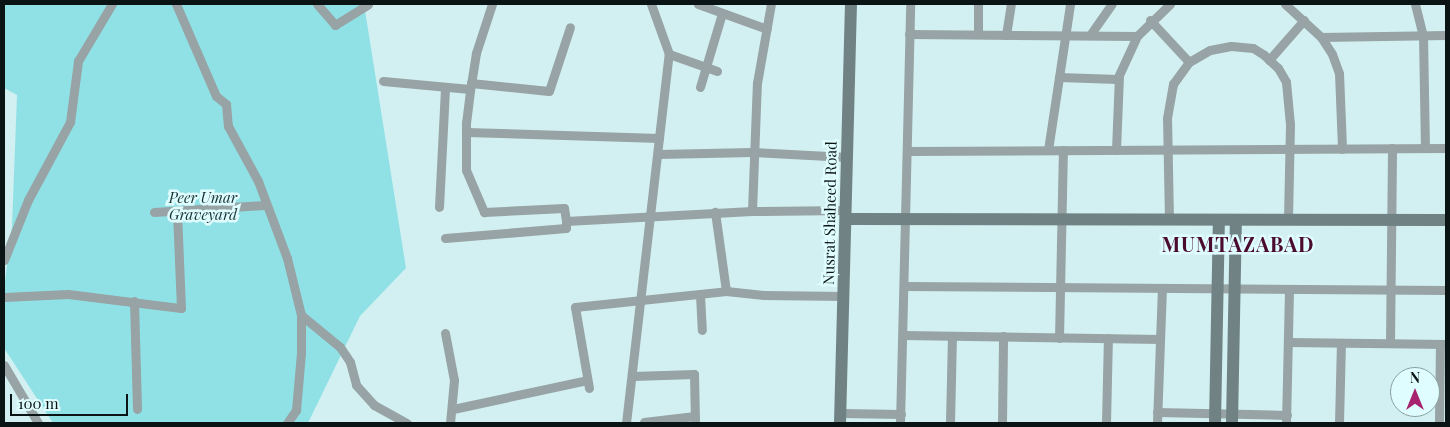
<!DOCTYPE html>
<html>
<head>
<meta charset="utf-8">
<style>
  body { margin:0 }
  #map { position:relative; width:1450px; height:427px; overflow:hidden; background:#d2f0f1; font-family:"Playfair Display",serif }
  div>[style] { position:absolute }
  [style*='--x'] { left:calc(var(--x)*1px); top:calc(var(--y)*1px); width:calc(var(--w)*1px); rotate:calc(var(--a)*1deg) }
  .green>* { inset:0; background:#90e1e6 }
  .street>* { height:9px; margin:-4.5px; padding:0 4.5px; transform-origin:4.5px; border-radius:4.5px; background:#97a3a4 }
  .secondary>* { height:12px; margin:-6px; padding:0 6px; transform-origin:6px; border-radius:6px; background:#708283 }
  span { translate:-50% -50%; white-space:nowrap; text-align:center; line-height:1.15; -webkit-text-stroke:5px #dffdff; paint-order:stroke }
  .park-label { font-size:15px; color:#183132; font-style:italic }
  .street-label { font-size:15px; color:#0a1415 }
  .district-label { font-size:20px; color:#4a0b2f; font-weight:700; letter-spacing:1px }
  .frame { position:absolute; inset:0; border:5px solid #0a1415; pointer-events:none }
  .north { position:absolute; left:1390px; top:367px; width:50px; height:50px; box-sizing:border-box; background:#dffdff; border:1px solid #8aa0a1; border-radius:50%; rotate:0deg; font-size:14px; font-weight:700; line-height:20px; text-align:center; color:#0a1415 }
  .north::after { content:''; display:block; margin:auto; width:18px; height:22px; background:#a6226f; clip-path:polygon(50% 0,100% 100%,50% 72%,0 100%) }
  .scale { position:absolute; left:10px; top:394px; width:118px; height:22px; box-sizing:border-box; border:2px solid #0a1415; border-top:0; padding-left:6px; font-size:15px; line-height:18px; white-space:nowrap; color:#0a1415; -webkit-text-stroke:4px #dffdff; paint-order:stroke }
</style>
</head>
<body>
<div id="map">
  <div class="green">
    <i style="clip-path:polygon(4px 4px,364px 4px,406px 268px,360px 316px,308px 423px,53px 423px,4px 348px,4px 289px,12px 226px,17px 95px,4px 88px)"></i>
  </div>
  <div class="street">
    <i style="--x:176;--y:4;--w:100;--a:66.5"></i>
    <i style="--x:216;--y:96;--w:13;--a:39"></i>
    <i style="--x:226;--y:104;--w:22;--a:85"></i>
    <i style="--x:228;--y:126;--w:63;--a:61.4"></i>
    <i style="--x:258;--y:181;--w:82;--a:69.4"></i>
    <i style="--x:287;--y:258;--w:59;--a:76.2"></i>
    <i style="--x:301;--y:315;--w:50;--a:39.4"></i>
    <i style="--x:340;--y:347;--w:18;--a:56"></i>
    <i style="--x:350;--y:362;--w:24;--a:75"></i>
    <i style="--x:356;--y:385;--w:27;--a:48"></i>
    <i style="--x:374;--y:405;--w:38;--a:29"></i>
    <i style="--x:317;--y:4;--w:28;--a:49"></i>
    <i style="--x:335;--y:25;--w:39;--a:-32"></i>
    <i style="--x:492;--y:4;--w:52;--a:108.1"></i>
    <i style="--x:476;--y:53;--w:30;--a:99"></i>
    <i style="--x:471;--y:83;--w:40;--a:97.1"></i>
    <i style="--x:466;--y:123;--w:47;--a:90"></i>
    <i style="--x:466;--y:170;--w:46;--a:66.8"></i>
    <i style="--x:484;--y:212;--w:80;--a:-2.9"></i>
    <i style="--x:564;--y:208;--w:13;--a:81"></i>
    <i style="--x:698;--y:4;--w:73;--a:19.9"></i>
    <i style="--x:1285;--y:4;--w:49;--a:42.5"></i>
    <i style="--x:1321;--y:37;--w:20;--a:57"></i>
    <i style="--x:1332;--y:54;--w:20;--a:70"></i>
    <i style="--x:1339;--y:73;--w:76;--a:87.7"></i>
    <i style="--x:1415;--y:4;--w:32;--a:76"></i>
    <i style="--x:1423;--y:35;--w:113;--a:89"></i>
    <i style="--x:1150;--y:20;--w:57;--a:47.1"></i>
    <i style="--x:909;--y:34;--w:228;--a:0.5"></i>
    <i style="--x:978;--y:34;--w:30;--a:-90"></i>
    <i style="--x:1006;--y:35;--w:31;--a:-81"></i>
    <i style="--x:1090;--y:35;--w:38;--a:-55"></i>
    <i style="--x:1321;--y:37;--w:125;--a:-0.9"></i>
    <i style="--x:669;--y:54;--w:51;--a:19.5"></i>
    <i style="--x:1269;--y:60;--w:53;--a:-48.8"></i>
    <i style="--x:1059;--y:77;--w:59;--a:1.9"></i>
    <i style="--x:383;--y:81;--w:87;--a:5.3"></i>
    <i style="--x:471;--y:83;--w:78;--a:5.9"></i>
    <i style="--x:549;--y:91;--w:67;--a:-71.8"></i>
    <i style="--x:700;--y:87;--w:77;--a:-73.4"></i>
    <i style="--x:466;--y:132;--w:193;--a:1.8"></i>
    <i style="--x:1048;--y:150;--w:148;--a:-81.4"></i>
    <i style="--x:1116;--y:150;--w:75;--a:-87.7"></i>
    <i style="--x:1119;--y:75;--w:43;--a:-65.2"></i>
    <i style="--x:1137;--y:36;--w:46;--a:-44.1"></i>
    <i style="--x:907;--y:151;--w:539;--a:-0.32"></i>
    <i style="--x:658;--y:154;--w:95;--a:-1.2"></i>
    <i style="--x:753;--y:152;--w:94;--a:3"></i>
    <i style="--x:439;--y:207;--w:120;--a:-87.1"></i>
    <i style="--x:752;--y:211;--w:94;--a:-0.6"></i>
    <i style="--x:154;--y:212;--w:111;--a:-3.6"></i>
    <i style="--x:1169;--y:220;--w:102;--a:-91.1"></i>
    <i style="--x:1167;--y:118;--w:35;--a:-80"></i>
    <i style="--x:1173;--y:84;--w:27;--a:-54"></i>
    <i style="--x:1189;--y:62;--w:24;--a:-30"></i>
    <i style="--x:1210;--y:50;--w:21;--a:-11"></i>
    <i style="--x:1231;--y:46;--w:22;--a:5"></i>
    <i style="--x:1253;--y:48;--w:13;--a:32"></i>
    <i style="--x:1264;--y:55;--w:19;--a:43"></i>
    <i style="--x:1278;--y:68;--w:16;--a:60"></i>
    <i style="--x:1286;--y:82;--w:42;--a:84.6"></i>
    <i style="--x:1290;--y:124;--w:96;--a:91.2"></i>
    <i style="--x:445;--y:238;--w:121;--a:-4.7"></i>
    <i style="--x:566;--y:228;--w:7;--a:-90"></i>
    <i style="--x:566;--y:221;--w:186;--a:-3.1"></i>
    <i style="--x:752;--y:211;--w:128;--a:-87.8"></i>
    <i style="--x:757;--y:83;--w:80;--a:-80"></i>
    <i style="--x:4;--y:260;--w:65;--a:-68.2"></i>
    <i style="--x:28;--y:200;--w:89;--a:-61.7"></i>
    <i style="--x:70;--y:122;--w:62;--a:-82.5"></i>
    <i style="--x:78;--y:61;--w:66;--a:-59.2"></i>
    <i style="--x:904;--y:286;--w:542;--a:0.42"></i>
    <i style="--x:726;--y:291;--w:38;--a:6"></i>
    <i style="--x:764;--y:295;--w:80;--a:0.7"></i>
    <i style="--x:700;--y:295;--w:35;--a:87"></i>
    <i style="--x:4;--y:297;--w:64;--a:-2.7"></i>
    <i style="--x:68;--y:294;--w:114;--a:7.1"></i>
    <i style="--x:181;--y:308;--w:96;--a:-92.4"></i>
    <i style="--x:134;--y:301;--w:108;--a:88.4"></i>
    <i style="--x:445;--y:333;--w:48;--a:79.2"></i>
    <i style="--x:454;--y:380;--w:43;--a:95.3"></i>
    <i style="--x:903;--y:335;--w:257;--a:0.9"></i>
    <i style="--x:1059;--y:338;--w:188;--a:-88.8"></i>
    <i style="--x:1288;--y:342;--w:158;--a:0.7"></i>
    <i style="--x:1390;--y:343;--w:195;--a:-89.4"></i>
    <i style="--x:4;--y:365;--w:67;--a:59.6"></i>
    <i style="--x:633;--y:376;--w:61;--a:-1.9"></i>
    <i style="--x:694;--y:374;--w:49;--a:88.8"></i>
    <i style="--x:589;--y:388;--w:82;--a:-99.8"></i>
    <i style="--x:575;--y:307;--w:152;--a:-6"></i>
    <i style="--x:726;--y:291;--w:80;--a:-97.9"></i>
    <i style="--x:453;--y:409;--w:137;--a:-12.2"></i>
    <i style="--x:1157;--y:412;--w:130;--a:1.3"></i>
    <i style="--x:841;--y:413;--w:60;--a:1"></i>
    <i style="--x:644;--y:422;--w:51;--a:-6.7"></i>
    <i style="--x:287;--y:423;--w:16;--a:-55"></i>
    <i style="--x:296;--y:410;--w:57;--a:-85"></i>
    <i style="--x:301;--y:353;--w:38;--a:-90"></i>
    <i style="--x:626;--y:423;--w:371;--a:-83.4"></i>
    <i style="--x:669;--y:54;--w:53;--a:-109.8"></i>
    <i style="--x:900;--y:423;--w:419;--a:-88.6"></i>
    <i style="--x:950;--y:423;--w:87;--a:-88.7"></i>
    <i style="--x:1002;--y:423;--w:87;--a:-89.3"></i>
    <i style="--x:1106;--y:423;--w:85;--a:-88.7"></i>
    <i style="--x:1157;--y:423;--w:135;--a:-87.9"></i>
    <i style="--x:1286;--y:423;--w:134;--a:-88.7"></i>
    <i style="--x:1339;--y:423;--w:80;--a:-88.6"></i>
    <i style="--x:1439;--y:423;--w:79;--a:-89.3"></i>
  </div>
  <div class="secondary">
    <i style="--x:846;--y:219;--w:600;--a:0.1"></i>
    <i style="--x:840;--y:423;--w:419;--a:-88.5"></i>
    <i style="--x:1215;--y:423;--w:203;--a:-88.9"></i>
    <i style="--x:1232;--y:423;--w:203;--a:-88.9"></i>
  </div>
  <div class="park-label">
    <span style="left:203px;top:206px">Peer Umar<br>Graveyard</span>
  </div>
  <div class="street-label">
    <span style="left:830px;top:213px;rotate:-89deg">Nusrat Shaheed Road</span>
  </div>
  <div class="district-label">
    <span style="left:1238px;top:243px">MUMTAZABAD</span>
  </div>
  <div class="frame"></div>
  <div class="north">N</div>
  <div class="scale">100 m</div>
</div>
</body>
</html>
